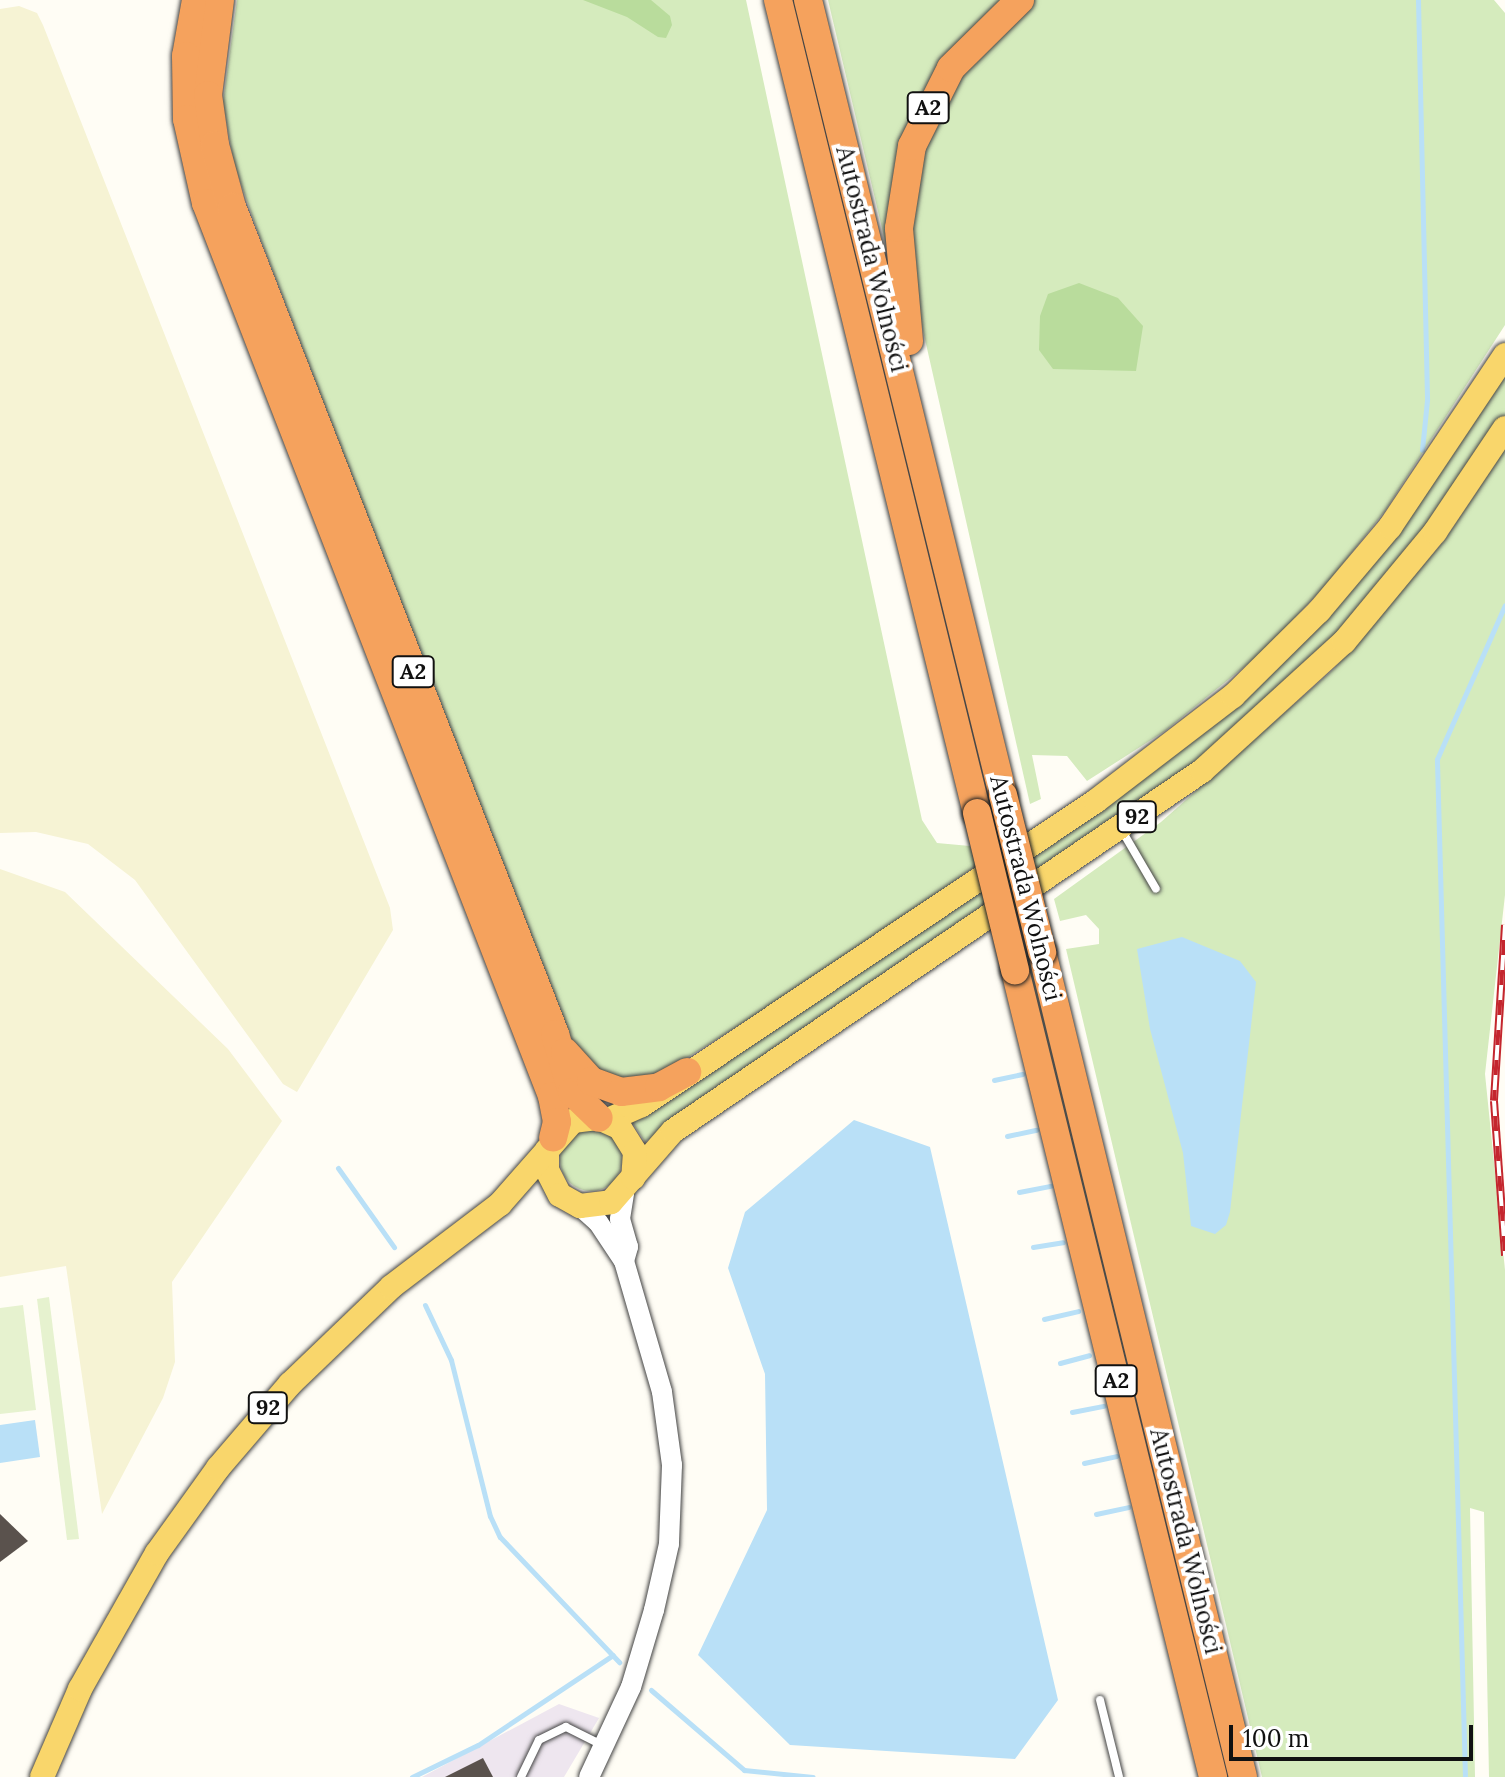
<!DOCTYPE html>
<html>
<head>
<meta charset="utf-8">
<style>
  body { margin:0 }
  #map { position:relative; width:1505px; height:1777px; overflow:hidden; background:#fffdf5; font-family:Lora,serif }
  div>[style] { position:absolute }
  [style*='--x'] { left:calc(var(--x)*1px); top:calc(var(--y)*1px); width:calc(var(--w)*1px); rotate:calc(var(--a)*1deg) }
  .industrial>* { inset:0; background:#eee6ef }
  .farmland>* { inset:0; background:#f6f3d4 }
  .green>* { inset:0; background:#d5ebbd }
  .round { border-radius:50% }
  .forest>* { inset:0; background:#b9dc9c }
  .pitch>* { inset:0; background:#e6f2cf }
  .water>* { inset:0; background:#b9e0f7 }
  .stream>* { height:5px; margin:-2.5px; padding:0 2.5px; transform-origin:2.5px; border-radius:2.5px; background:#b9e0f7 }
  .building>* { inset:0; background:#5a524d }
  .roads { filter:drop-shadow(0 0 2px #444) drop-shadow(0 0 2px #444) }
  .service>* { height:8px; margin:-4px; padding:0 4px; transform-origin:4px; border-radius:4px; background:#fff }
  .tertiary>* { height:20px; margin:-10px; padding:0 10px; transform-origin:10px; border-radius:10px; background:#fff }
  .primary>* { height:24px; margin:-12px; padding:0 12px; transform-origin:12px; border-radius:12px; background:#f9d66b }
  .motorway>* { height:28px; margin:-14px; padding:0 14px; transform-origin:14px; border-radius:14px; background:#f5a25d }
  .rail>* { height:8px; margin-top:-4px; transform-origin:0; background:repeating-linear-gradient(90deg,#fff 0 15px,#c4262e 0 30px); box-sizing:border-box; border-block:2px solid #c4262e }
  .bridges { filter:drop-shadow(0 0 2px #222) drop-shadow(0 0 2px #222) }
  .motorway-bridge>* { height:28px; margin:-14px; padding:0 14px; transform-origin:14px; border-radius:14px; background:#f5a25d }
  span { translate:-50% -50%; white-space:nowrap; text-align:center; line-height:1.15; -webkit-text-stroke:8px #fff; paint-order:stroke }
  .shield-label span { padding:2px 6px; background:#fff; border:2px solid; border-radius:6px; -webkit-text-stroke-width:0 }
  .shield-label { font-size:22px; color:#111; font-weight:700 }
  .street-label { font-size:24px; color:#111 }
  .scale { position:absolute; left:1229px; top:1725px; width:244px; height:36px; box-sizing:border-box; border:4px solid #111; border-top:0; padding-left:10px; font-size:24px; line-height:28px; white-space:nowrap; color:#111; -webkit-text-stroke:6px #fff; paint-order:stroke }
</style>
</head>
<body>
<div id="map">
  <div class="industrial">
    <i style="clip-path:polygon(559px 1704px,599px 1718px,564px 1777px,422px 1777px)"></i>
  </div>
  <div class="farmland">
    <i style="clip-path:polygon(19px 6px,37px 13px,43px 25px,390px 908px,393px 930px,297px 1092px,283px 1084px,135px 880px,88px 844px,36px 832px,0 833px,0 9px)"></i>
    <i style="clip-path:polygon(0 869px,65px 892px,228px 1049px,282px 1121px,172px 1282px,175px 1362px,163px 1398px,102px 1514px,66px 1266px,0 1277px)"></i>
  </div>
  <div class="green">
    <i style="clip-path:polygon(237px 0,746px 0,922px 820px,937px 843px,970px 846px,976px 866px,837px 964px,685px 1059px,642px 1080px,604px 1076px,577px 1049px,560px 1015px,259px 235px,234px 164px,223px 102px)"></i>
    <i style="clip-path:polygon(828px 0,1007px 0,948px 60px,890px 262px)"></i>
    <i style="clip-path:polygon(1034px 0,1494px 0,1505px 13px,1505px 325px,1385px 511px,1324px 587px,1260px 654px,1165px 731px,1087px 781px,1067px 756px,1032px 755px,1041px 799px,1030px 804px,917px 304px,909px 229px,932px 118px,996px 30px)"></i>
    <i style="clip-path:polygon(1505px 374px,1505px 415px,1472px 467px,1399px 569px,1270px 706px,1052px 870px,645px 1142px,630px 1119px,1150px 771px,1438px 475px)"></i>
    <i style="clip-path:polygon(1505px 449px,1505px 895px,1485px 1074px,1505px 1270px,1505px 1777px,1489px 1777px,1484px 1512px,1470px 1508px,1475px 1777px,1262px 1777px,1066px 949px,1099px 944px,1099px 929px,1086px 915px,1060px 921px,1054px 899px,1161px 822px,1334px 669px,1444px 541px)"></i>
    <i style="clip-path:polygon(1031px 959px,1232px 1777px,1224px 1777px,1025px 963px)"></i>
    <i class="round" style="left:560px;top:1129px;width:62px;height:62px"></i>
  </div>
  <div class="forest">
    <i style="clip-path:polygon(583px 0,651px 0,670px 16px,672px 25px,666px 38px,658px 37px,627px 17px)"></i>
    <i style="clip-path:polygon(1079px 283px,1118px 298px,1143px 326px,1136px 371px,1053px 369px,1039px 350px,1040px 316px,1048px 294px)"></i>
  </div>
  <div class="pitch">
    <i style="clip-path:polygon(49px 1297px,79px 1539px,67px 1540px,37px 1299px)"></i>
    <i style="clip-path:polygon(23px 1305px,36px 1410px,0 1414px,0 1308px)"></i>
  </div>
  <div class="water">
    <i style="clip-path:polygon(1182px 937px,1240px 961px,1256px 982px,1230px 1212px,1226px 1225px,1215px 1234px,1191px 1226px,1183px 1153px,1150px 1029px,1137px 949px)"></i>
    <i style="clip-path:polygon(854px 1120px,930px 1147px,1058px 1700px,1015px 1759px,790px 1745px,698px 1655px,767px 1510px,765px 1374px,728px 1268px,745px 1212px)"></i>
    <i style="clip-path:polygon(35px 1420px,40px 1457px,0 1463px,0 1425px)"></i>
  </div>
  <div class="stream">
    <i style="--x:1418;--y:0;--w:400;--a:88.7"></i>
    <i style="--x:1427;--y:400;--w:50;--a:95.7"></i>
    <i style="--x:994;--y:1080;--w:29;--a:-12"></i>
    <i style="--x:1007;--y:1136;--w:30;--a:-12"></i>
    <i style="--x:338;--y:1168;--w:97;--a:54.7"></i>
    <i style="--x:1019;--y:1192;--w:32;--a:-11"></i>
    <i style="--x:1033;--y:1247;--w:30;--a:-9"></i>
    <i style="--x:425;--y:1305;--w:61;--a:64.7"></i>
    <i style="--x:451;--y:1360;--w:161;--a:76"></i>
    <i style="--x:490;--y:1516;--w:23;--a:65"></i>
    <i style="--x:500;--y:1537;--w:173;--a:46.4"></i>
    <i style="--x:1044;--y:1319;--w:35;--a:-13"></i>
    <i style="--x:1060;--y:1363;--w:30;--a:-15"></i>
    <i style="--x:1072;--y:1412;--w:32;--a:-11"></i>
    <i style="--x:1084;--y:1463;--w:33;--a:-12"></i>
    <i style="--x:1096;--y:1514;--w:33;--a:-12"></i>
    <i style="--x:651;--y:1690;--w:123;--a:40.7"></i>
    <i style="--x:744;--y:1770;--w:69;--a:5.8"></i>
    <i style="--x:412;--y:1777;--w:73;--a:-25.9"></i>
    <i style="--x:478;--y:1745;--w:162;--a:-33.7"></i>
    <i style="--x:1465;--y:1777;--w:1018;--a:-91.58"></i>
    <i style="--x:1437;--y:759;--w:168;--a:-66.2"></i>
  </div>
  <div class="building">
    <i style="clip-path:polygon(0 1514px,28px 1541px,0 1562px)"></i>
    <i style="clip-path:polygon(483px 1758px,493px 1777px,445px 1777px)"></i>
  </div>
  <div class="roads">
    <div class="service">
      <i style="--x:1121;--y:829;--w:69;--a:59.7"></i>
      <i style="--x:1100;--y:1700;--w:79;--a:76.1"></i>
      <i style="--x:521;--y:1777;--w:41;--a:-64.1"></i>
      <i style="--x:539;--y:1740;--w:30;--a:-26"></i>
      <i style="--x:566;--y:1727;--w:40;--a:26.6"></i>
    </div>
    <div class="tertiary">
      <i style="--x:580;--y:1206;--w:24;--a:42"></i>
      <i style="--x:598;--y:1222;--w:47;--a:56.3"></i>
      <i style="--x:624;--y:1261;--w:136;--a:73.8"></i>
      <i style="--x:662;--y:1392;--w:74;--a:82.2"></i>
      <i style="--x:672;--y:1465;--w:79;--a:92.2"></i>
      <i style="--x:669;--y:1544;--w:68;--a:102.8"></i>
      <i style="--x:654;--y:1610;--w:80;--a:106.6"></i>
      <i style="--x:631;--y:1687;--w:99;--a:115"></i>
      <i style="--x:624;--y:1261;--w:15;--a:-74"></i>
      <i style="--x:628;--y:1247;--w:29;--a:-106"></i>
      <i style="--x:620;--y:1219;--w:26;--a:-81"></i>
    </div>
    <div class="primary">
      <i style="--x:608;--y:1120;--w:37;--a:-24"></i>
      <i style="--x:642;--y:1105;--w:546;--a:-33.81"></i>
      <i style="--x:1096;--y:801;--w:173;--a:-37.5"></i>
      <i style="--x:1233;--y:696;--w:121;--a:-44.7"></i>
      <i style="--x:1319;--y:611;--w:110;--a:-49.8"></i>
      <i style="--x:1390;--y:527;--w:207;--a:-56.2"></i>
      <i style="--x:547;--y:1150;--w:20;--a:90"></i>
      <i style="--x:547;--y:1170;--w:28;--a:63"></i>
      <i style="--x:560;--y:1195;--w:23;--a:29"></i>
      <i style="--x:580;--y:1206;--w:31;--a:-7"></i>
      <i style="--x:611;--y:1202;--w:94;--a:-48.9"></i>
      <i style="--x:673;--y:1131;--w:640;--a:-34.24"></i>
      <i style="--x:1202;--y:771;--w:192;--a:-42.3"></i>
      <i style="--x:1344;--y:642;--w:143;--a:-50.4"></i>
      <i style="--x:1435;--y:532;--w:125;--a:-56.1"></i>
      <i style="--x:42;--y:1777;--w:96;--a:-66.6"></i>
      <i style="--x:80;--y:1689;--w:156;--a:-60.5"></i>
      <i style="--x:157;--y:1553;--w:105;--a:-54.3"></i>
      <i style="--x:218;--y:1468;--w:111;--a:-49.4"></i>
      <i style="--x:290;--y:1384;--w:140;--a:-43.8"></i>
      <i style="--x:391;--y:1287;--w:137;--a:-37.3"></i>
      <i style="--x:500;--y:1204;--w:111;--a:-48.7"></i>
      <i style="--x:573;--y:1121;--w:26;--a:-7"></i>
      <i style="--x:599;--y:1118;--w:23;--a:25"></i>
      <i style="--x:620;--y:1128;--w:28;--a:58"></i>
      <i style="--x:635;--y:1152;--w:26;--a:94"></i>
    </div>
    <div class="motorway">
      <i style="--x:196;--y:0;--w:57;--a:100.1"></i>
      <i style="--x:186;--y:56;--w:63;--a:89.1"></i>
      <i style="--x:187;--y:119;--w:86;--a:77.3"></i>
      <i style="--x:206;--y:203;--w:958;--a:68.82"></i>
      <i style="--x:552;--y:1096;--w:26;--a:79"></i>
      <i style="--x:557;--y:1122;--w:16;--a:104"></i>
      <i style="--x:220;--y:0;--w:96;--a:97.2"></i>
      <i style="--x:208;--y:95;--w:50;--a:82"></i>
      <i style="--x:215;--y:145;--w:64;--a:74.7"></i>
      <i style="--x:232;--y:207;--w:888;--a:68.67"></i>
      <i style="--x:555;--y:1034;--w:60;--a:73.7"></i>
      <i style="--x:572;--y:1092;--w:37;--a:44"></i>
      <i style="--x:778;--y:0;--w:837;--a:76.25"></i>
      <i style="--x:808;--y:0;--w:819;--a:76.22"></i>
      <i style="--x:909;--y:341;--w:113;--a:-95.1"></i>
      <i style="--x:899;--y:228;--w:83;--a:-81"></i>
      <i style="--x:912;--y:146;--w:87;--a:-63.4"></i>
      <i style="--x:951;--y:68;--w:97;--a:-44.6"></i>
      <i style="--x:1042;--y:952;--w:849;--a:76.31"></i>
      <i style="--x:1015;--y:970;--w:831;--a:76.21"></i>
      <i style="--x:565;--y:1052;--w:39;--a:48"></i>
      <i style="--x:591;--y:1081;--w:32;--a:20"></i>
      <i style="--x:621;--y:1092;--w:38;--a:-7"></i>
      <i style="--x:659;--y:1087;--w:32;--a:-28"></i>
    </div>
  </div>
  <div class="rail">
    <i style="--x:1505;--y:925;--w:176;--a:93.6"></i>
    <i style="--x:1494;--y:1101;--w:155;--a:85.9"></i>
  </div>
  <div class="bridges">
    <div class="motorway-bridge">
      <i style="--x:1003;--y:795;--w:162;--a:76"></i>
      <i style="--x:977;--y:813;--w:162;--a:76.4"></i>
    </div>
  </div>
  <div class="shield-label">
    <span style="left:928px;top:108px">A2</span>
    <span style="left:413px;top:672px">A2</span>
    <span style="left:1137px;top:817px">92</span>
    <span style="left:1116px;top:1381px">A2</span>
    <span style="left:268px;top:1408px">92</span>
  </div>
  <div class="street-label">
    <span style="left:872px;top:259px;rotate:76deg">Autostrada Wolności</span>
    <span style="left:1026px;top:888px;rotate:76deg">Autostrada Wolności</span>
    <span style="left:1186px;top:1541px;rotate:76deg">Autostrada Wolności</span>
  </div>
  <div class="scale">100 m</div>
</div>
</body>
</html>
